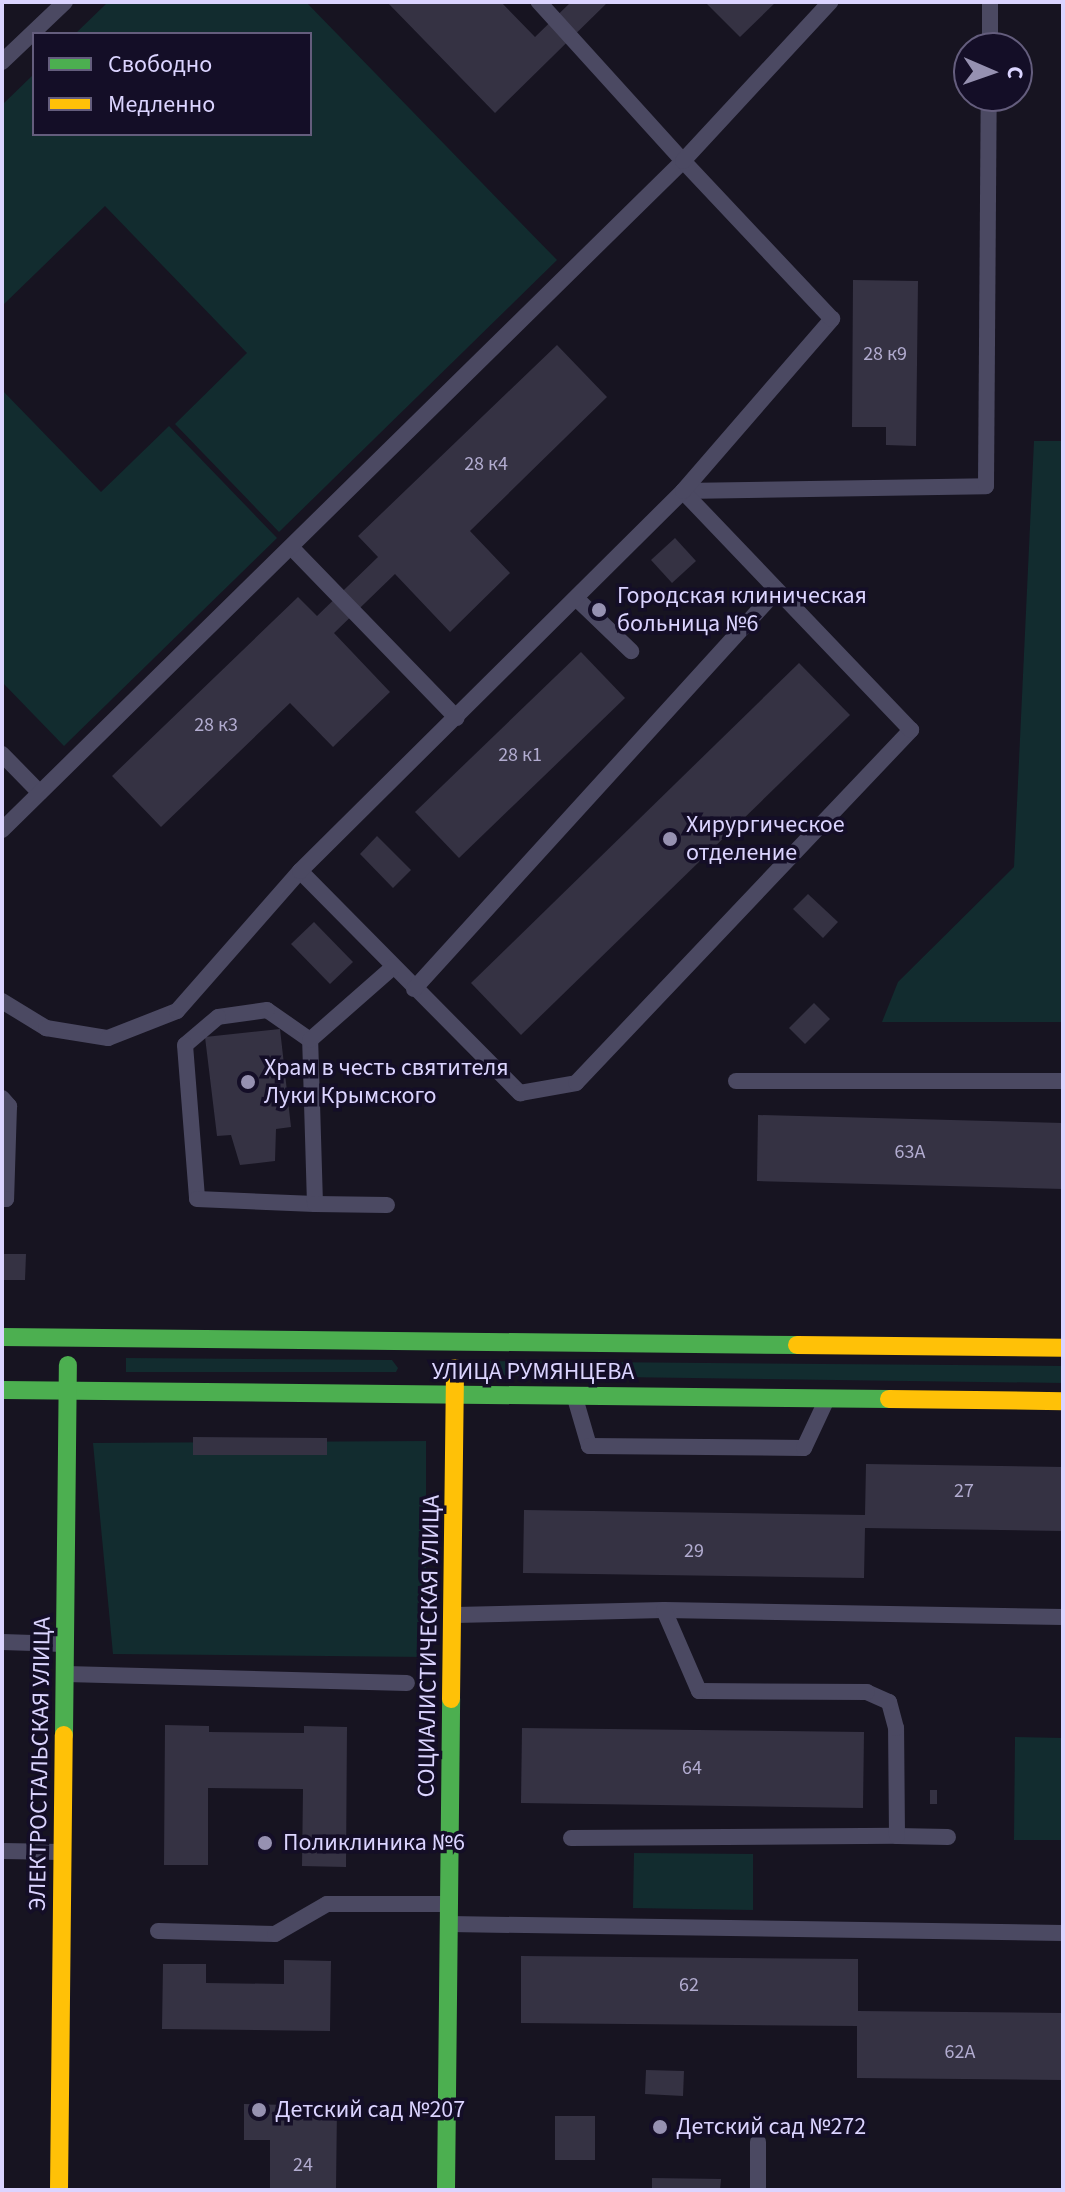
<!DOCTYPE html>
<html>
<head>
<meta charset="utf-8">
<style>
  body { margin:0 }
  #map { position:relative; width:1065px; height:2192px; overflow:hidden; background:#171421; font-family:"Source Sans 3",sans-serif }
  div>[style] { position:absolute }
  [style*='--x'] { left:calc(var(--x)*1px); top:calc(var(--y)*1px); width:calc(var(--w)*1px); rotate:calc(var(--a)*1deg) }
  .green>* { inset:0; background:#122c2f }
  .building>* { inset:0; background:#353243 }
  .lane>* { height:16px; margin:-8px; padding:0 8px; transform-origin:8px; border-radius:8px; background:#4b4962 }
  .fast>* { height:18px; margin:-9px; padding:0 9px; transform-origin:9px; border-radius:9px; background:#4caf50 }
  .slow>* { height:18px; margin:-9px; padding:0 9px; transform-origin:9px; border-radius:9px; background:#ffc107 }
  .dots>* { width:22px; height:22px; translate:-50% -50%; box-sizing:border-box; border:4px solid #140e27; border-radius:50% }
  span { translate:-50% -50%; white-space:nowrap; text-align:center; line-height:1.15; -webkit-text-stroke:7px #140e27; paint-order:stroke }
  .number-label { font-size:20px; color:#b2acd0 }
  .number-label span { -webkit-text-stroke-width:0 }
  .poi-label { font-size:24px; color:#dbd4ff }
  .left { translate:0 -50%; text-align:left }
  .street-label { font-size:24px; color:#dbd4ff }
  .frame { position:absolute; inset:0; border:4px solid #dbd4ff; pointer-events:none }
  .legend { position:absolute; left:32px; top:32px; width:280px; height:104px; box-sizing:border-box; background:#140e27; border:2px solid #645d7d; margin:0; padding:10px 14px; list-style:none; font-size:24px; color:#dbd4ff }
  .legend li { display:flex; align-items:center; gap:16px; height:40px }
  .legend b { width:40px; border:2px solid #645d7d }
  .north { position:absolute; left:953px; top:32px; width:80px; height:80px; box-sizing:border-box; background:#140e27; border:2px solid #645d7d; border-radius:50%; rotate:92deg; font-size:22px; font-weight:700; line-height:32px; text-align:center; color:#dbd4ff }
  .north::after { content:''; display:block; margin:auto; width:28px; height:36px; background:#9691b1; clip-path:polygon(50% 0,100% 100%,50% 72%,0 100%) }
</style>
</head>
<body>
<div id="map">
  <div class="green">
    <i style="clip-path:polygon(108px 2px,306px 2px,557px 260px,279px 532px,175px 424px,247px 353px,105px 206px,2px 306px,2px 105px,34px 74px,34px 134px,310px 134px,310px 34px,75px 34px)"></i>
    <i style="clip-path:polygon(2px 390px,101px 492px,169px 426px,277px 538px,64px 746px,2px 682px)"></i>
    <i style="clip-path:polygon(1034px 441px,1063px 441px,1063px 1022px,882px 1022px,898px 982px,1014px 867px)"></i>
    <i style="clip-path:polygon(126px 1358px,392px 1360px,398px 1368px,396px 1372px,126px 1372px)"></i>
    <i style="clip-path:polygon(481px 1361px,1063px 1366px,1063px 1383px,476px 1375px)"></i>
    <i style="clip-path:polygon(426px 1441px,426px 1657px,113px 1654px,93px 1443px)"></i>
    <i style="clip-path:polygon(1015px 1737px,1063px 1738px,1063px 1840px,1014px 1840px)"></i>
    <i style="clip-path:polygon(634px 1853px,753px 1854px,753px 1910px,633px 1908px)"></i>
  </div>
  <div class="building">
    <i style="clip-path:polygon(387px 2px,501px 2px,535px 37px,571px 2px,608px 2px,495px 113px)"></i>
    <i style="clip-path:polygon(705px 2px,776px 2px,740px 37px)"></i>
    <i style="clip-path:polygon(853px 280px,918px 281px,916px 446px,886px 445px,886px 427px,852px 427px)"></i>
    <i style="clip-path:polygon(557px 345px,607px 397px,470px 531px,510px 573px,450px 632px,395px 574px,334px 633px,390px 692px,333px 747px,290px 703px,161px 827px,112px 776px,298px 597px,317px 616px,378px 557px,358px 536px)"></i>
    <i style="clip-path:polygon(675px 538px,696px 561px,672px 583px,651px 560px)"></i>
    <i style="clip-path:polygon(581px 652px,625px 698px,459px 858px,415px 812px)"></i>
    <i style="clip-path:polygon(799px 663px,850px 715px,521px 1035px,471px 983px)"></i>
    <i style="clip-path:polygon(377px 836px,411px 870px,393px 888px,360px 854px)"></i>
    <i style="clip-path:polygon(808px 894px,838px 922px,823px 938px,793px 909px)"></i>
    <i style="clip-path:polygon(314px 922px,353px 962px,330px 984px,291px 944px)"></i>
    <i style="clip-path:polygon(814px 1003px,830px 1019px,805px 1044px,789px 1028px)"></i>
    <i style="clip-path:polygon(280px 1029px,291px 1127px,276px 1129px,275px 1161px,240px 1165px,231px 1135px,217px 1136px,205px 1037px)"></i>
    <i style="clip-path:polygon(758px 1115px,1063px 1123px,1063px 1189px,757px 1181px)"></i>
    <i style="clip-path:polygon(2px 1254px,26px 1254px,25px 1280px,2px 1280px)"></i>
    <i style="clip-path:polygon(193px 1437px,327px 1438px,327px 1455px,193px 1455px)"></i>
    <i style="clip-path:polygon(866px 1464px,1063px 1467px,1063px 1531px,865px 1528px,864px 1578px,523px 1573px,524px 1510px,865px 1515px)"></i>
    <i style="clip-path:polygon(165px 1725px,209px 1726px,209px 1732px,304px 1733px,304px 1726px,347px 1727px,346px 1867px,302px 1866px,303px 1789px,208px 1788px,208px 1865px,164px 1865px)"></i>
    <i style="clip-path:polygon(522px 1728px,864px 1732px,863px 1808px,521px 1803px)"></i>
    <i style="clip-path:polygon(930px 1790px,937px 1790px,937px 1804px,930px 1804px)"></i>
    <i style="clip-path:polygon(521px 1956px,858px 1959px,858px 2011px,1063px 2013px,1063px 2080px,857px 2078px,857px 2026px,521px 2023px)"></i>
    <i style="clip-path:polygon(284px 1960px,331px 1961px,330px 2031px,162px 2029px,163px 1964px,206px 1964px,206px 1983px,284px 1984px)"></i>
    <i style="clip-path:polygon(646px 2070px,684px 2071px,683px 2096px,645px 2094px)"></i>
    <i style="clip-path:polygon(244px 2104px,337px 2106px,336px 2190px,270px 2190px,270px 2140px,244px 2140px)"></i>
    <i style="clip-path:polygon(555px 2116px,595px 2116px,595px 2160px,555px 2160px)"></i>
    <i style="clip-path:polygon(652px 2178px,721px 2179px,720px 2190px,652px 2190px)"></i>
  </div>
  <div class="lane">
    <i style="--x:990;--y:48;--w:46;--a:-90"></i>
    <i style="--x:2;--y:62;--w:87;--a:-43.6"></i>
    <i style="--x:683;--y:491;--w:303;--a:-0.9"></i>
    <i style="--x:986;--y:486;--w:390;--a:-89.6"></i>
    <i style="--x:291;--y:547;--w:238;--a:45.9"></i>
    <i style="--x:578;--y:600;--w:74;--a:43.9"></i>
    <i style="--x:2;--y:754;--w:54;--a:45.7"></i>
    <i style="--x:2;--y:830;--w:955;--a:-44.49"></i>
    <i style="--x:683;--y:161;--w:215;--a:-132.2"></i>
    <i style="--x:300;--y:871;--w:313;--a:45.3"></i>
    <i style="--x:520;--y:1093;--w:57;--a:-10.1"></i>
    <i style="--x:576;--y:1083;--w:487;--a:-46.5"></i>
    <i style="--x:911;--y:730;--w:330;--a:-133.7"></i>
    <i style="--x:414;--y:989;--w:539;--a:-47.7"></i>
    <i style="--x:2;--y:1001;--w:52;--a:31.5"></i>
    <i style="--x:46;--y:1028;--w:63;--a:9.2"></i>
    <i style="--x:108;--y:1038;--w:74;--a:-21.4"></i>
    <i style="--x:177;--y:1011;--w:186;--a:-48.7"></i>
    <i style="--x:300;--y:871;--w:540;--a:-44.77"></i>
    <i style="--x:683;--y:491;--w:228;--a:-49.1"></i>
    <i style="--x:832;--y:319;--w:217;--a:-133.3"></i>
    <i style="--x:683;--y:161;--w:217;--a:-47.2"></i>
    <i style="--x:310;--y:1040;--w:52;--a:-145.1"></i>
    <i style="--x:267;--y:1010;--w:49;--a:171.9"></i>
    <i style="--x:218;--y:1017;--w:43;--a:139.7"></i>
    <i style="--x:185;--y:1045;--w:154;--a:85.5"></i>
    <i style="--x:197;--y:1199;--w:118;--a:2.4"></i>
    <i style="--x:315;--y:1204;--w:164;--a:-91.7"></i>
    <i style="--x:310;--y:1040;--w:111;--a:-41.3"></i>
    <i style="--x:736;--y:1081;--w:327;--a:0"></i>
    <i style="--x:2;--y:1098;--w:11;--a:49"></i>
    <i style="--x:9;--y:1106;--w:93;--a:91.8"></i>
    <i style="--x:6;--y:1199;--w:4;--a:180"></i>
    <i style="--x:315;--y:1204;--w:72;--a:0.8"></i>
    <i style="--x:575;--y:1398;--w:50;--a:73.7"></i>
    <i style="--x:589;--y:1446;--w:215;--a:0.5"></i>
    <i style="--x:804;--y:1448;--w:52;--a:-64.9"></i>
    <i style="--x:455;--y:1615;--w:209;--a:-1.4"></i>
    <i style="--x:664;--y:1610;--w:399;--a:1"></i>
    <i style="--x:2;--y:1642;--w:62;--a:1.8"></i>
    <i style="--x:66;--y:1674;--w:341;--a:1.5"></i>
    <i style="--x:897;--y:1836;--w:51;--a:1.1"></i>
    <i style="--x:571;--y:1838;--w:326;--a:-0.4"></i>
    <i style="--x:897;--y:1836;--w:108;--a:-90.5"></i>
    <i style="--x:896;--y:1728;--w:27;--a:-105"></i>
    <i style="--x:889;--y:1702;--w:24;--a:-156"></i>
    <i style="--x:867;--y:1692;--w:168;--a:-179.7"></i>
    <i style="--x:699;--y:1691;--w:88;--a:-113.4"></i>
    <i style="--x:2;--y:1851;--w:59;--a:1"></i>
    <i style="--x:449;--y:1924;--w:614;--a:0.84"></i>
    <i style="--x:158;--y:1931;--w:117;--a:1.5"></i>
    <i style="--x:275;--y:1934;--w:60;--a:-30"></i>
    <i style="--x:327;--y:1904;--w:121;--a:0"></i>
    <i style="--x:758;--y:2190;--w:48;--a:-90"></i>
  </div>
  <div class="fast">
    <i style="--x:2;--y:1337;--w:795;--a:0.58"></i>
    <i style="--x:2;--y:1390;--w:887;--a:0.58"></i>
    <i style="--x:64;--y:1735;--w:370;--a:-89.4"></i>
    <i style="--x:446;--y:2190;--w:491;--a:-89.4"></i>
  </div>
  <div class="slow">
    <i style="--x:797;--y:1345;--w:266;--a:0.6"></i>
    <i style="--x:889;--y:1399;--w:174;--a:0.7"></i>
    <i style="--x:451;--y:1699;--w:331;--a:-89.3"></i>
    <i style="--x:59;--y:2190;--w:455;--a:-89.4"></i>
  </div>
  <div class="dots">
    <i style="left:599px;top:610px;background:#9691b1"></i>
    <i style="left:670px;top:839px;background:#9691b1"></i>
    <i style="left:248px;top:1082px;background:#9691b1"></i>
    <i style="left:265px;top:1843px;background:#9691b1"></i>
    <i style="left:259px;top:2110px;background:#9691b1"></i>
    <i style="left:660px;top:2127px;background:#9691b1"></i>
  </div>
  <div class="number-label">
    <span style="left:885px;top:354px">28 к9</span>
    <span style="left:486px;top:464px">28 к4</span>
    <span style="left:216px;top:725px">28 к3</span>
    <span style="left:520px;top:755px">28 к1</span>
    <span style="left:910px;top:1152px">63А</span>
    <span style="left:964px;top:1491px">27</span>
    <span style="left:694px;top:1551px">29</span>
    <span style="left:692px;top:1768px">64</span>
    <span style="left:689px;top:1985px">62</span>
    <span style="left:960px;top:2052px">62А</span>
    <span style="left:303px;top:2165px">24</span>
  </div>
  <div class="poi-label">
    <span class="left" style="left:617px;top:610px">Городская клиническая<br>больница №6</span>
    <span class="left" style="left:686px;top:839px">Хирургическое<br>отделение</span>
    <span class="left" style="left:264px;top:1082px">Храм в честь святителя<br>Луки Крымского</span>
    <span class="left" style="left:283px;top:1843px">Поликлиника №6</span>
    <span class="left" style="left:275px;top:2110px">Детский сад №207</span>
    <span class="left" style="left:676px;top:2127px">Детский сад №272</span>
  </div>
  <div class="street-label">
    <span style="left:533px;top:1372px">УЛИЦА РУМЯНЦЕВА</span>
    <span style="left:429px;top:1646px;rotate:-89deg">СОЦИАЛИСТИЧЕСКАЯ УЛИЦА</span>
    <span style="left:40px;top:1764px;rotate:-89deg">ЭЛЕКТРОСТАЛЬСКАЯ УЛИЦА</span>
  </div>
  <div class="frame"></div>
  <ul class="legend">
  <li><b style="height:10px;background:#4caf50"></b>Свободно</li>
  <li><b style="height:10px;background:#ffc107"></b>Медленно</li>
  </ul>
  <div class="north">С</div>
</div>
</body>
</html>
